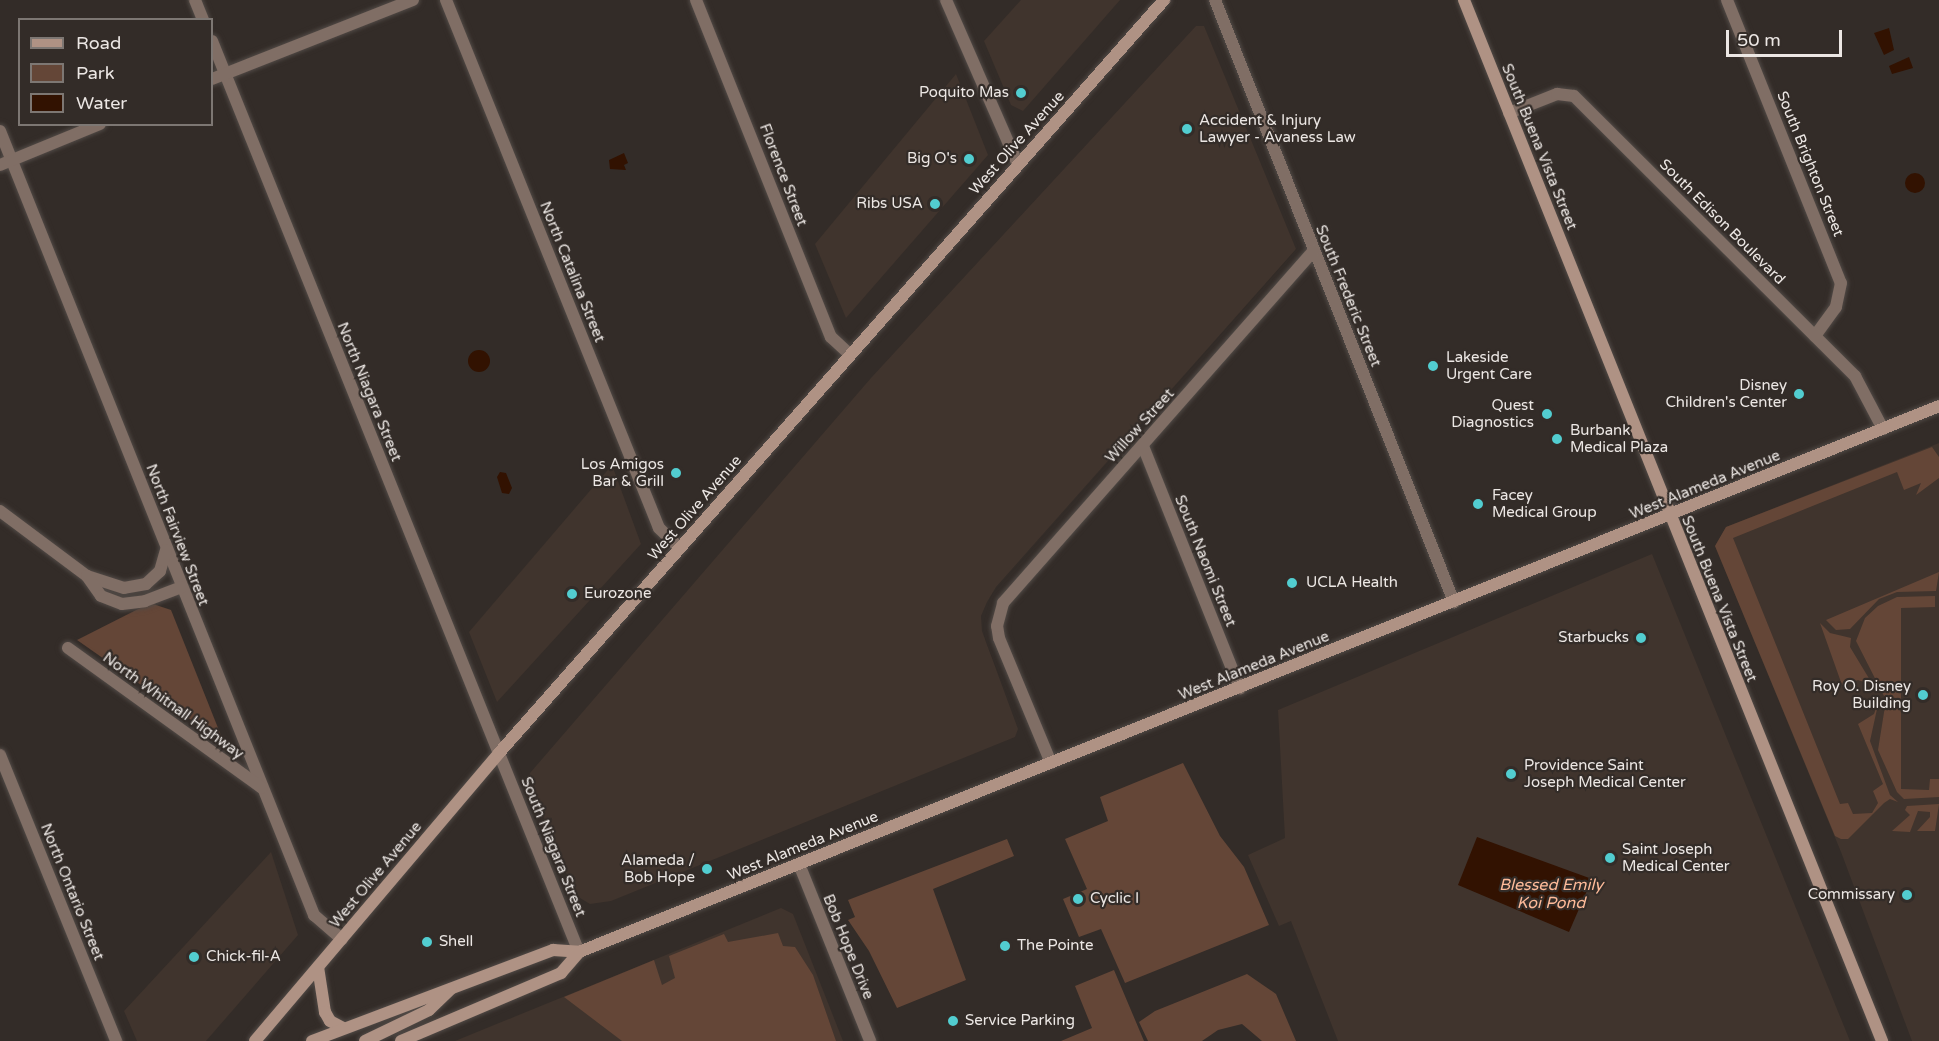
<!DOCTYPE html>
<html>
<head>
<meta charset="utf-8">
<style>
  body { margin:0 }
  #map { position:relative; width:1939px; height:1041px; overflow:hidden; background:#332c28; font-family:"Varela Round",sans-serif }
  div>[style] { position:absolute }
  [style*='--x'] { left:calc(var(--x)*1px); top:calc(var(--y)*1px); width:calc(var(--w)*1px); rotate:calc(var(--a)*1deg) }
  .built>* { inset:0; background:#40342d }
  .green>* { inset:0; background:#644637 }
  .water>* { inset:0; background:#321201 }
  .round { border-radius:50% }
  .roads { filter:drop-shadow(0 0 2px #514a46) drop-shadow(0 0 2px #514a46) }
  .minor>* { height:12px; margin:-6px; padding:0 6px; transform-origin:6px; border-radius:6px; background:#806e65 }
  .tertiary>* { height:12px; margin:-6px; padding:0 6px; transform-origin:6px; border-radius:6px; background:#806e65 }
  .secondary>* { height:12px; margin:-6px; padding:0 6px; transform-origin:6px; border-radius:6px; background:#af9284 }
  .dots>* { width:16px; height:16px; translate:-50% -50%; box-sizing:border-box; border:3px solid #332c28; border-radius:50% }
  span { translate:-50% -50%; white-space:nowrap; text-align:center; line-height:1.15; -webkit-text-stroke:4.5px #332c28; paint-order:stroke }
  .poi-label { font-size:15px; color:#ece7e4 }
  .right { translate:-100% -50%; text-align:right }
  .left { translate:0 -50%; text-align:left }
  .street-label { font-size:15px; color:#ece7e4 }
  .water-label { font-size:16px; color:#fdba99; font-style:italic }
  .legend { position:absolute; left:18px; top:18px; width:195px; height:108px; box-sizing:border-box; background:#332c28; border:2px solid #7d7773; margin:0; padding:8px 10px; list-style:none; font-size:18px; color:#ece7e4 }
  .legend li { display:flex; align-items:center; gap:12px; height:30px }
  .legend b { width:30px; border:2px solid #7d7773 }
  .scale { position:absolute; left:1726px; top:30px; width:116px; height:27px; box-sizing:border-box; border:3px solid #ece7e4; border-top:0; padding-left:8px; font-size:18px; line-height:21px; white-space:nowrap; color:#ece7e4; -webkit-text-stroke:4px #332c28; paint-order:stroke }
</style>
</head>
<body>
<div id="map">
  <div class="built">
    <i style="clip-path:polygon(1021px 0,1120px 0,1023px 111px,1011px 105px,984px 41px)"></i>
    <i style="clip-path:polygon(1196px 26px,1204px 26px,1296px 249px,996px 587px,987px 602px,981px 616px,982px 631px,1018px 729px,1015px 737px,611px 901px,590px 904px,575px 895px,529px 781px,530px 773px,871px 378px)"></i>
    <i style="clip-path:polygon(956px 74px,988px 155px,846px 318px,815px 244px)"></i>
    <i style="clip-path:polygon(1939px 443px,1939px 1041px,1912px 1041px,1841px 852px,1715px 546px,1726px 527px)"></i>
    <i style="clip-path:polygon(612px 465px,641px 544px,497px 702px,469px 632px)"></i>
    <i style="clip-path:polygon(1652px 554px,1850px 1041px,1338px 1041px,1291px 921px,1279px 926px,1248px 855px,1285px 838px,1278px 710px)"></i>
    <i style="clip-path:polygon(271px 852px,298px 935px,206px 1041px,137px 1041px,124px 1011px)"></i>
    <i style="clip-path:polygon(781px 908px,793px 914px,843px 1041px,455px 1041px)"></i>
  </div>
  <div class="green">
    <i style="clip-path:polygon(1932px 447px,1939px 457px,1939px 478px,1916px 495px,1921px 483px,1904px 490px,1897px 472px,1733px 538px,1840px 804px,1848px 803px,1853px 814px,1872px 813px,1878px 803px,1873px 791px,1883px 784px,1858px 724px,1874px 714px,1879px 700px,1870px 741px,1890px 795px,1898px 802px,1890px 799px,1884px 803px,1848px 839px,1841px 839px,1835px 836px,1715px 546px,1726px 527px)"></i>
    <i style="clip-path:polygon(1939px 572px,1936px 591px,1897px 592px,1879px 599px,1850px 629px,1836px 630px,1826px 620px)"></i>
    <i style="clip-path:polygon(1935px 596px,1935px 607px,1901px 608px,1901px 789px,1929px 790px,1930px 779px,1939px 779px,1939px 797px,1904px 799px,1897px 792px,1878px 750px,1886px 700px,1856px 641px,1865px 618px,1878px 606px,1897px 597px)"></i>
    <i style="clip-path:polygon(150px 603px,171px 610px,224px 743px,77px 640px)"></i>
    <i style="clip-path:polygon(1820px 623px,1830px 633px,1851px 638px,1850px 647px,1873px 685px,1858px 680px,1842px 685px)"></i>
    <i style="clip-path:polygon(1183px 763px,1220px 836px,1244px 867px,1269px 925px,1125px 983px,1101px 929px,1079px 937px,1063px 899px,1087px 889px,1065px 839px,1108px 821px,1100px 797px)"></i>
    <i style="clip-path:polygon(1939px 804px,1935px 831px,1917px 831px,1930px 817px,1930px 812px,1918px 811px,1910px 832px,1892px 831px,1910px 815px,1905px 810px,1907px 806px)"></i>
    <i style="clip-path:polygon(1007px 839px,1014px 856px,933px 889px,966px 980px,897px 1008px,869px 951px,848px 920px,855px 917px,848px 900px)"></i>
    <i style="clip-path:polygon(778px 933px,783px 946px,795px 947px,813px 975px,836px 1041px,622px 1041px,564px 997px,654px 960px,662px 985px,675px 978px,669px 956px,724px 934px,728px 942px)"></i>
    <i style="clip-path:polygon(1114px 970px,1144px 1041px,1061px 1041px,1092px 1028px,1075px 986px)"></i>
    <i style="clip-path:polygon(1247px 974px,1276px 994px,1296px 1041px,1262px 1041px,1242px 1024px,1218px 1030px,1202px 1041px,1148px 1041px,1139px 1022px,1155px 1011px)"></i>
  </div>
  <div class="water">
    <i style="clip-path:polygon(1889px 28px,1894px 50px,1884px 55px,1874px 33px)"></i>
    <i style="clip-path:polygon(1909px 57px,1913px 68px,1892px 74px,1889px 66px)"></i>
    <i style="clip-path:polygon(624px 153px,628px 163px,624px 165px,626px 170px,610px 169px,609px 160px)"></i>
    <i class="round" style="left:1905px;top:173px;width:20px;height:20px"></i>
    <i class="round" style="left:468px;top:350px;width:22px;height:22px"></i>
    <i style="clip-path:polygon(500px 472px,506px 473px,512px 488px,509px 494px,502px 493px,497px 477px)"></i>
    <i style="clip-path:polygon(1477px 837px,1592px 879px,1569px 932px,1458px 885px)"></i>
  </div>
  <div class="roads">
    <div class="minor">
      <i style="--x:195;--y:0;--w:22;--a:68"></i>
      <i style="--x:446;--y:0;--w:569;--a:68.03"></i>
      <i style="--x:659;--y:528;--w:29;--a:44"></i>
      <i style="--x:696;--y:0;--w:363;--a:68.2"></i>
      <i style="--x:831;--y:337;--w:26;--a:43"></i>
      <i style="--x:946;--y:0;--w:180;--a:66.4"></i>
      <i style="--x:1215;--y:0;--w:648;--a:68.35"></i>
      <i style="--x:1727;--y:0;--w:305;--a:68.1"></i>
      <i style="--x:1841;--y:283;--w:25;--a:102"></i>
      <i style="--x:1836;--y:307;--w:36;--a:126"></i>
      <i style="--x:212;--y:41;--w:982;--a:68.06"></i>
      <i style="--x:212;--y:79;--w:216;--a:-21.5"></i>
      <i style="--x:1509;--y:113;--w:52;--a:-21.6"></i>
      <i style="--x:1557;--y:94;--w:17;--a:7"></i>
      <i style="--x:1574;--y:96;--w:397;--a:44.9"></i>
      <i style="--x:1855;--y:376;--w:60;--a:62.2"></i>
      <i style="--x:0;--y:131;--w:845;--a:68.17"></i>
      <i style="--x:314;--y:915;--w:37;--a:41"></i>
      <i style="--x:0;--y:165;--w:108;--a:-22.3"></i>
      <i style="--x:1143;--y:446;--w:261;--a:68.2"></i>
      <i style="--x:0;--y:511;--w:109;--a:36.8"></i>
      <i style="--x:166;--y:550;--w:22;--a:106"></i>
      <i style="--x:160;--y:571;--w:19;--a:137"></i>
      <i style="--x:146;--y:584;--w:22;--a:170"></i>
      <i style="--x:124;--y:588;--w:39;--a:-162"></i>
      <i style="--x:87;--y:576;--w:24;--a:55"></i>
      <i style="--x:101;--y:596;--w:22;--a:21"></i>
      <i style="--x:122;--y:604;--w:23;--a:-7"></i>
      <i style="--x:145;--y:601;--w:39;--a:-21"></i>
      <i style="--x:68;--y:648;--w:239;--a:35.8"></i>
      <i style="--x:0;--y:755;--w:309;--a:67.9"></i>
      <i style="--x:1051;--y:763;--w:135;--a:-112.6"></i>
      <i style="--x:999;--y:638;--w:12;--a:-99"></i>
      <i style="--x:997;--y:626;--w:24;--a:-75"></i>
      <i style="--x:1003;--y:603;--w:470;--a:-48.6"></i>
    </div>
    <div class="tertiary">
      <i style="--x:799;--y:864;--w:191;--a:68.1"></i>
    </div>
    <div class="secondary">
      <i style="--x:1464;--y:0;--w:1122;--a:68.12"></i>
      <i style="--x:318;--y:967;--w:46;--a:81.2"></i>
      <i style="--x:325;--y:1012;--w:10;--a:61"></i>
      <i style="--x:330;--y:1021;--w:15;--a:28"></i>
      <i style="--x:255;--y:1041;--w:377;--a:-49.7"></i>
      <i style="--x:499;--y:753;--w:1005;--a:-48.55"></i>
      <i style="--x:312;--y:1041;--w:258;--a:-20.7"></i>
      <i style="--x:553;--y:950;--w:26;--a:4"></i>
      <i style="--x:579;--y:952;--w:1466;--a:-21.87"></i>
      <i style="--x:365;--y:1041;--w:71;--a:-25.8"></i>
      <i style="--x:429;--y:1010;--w:30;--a:-44"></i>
      <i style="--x:401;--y:1041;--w:174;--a:-23"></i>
      <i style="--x:561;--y:973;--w:28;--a:-49"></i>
    </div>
  </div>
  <div class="dots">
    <i style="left:1021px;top:93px;background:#52cdd0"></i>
    <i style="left:1187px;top:129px;background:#52cdd0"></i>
    <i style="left:969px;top:159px;background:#52cdd0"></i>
    <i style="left:935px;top:204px;background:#52cdd0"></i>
    <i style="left:1433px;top:366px;background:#52cdd0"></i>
    <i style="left:1799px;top:394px;background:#52cdd0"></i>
    <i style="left:1547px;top:414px;background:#52cdd0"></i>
    <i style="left:1557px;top:439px;background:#52cdd0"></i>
    <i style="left:676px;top:473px;background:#52cdd0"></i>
    <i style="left:1478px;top:504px;background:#52cdd0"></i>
    <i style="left:1292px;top:583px;background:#52cdd0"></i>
    <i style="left:572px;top:594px;background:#52cdd0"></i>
    <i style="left:1641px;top:638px;background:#52cdd0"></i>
    <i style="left:1923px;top:695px;background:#52cdd0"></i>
    <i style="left:1511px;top:774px;background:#52cdd0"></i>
    <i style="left:1610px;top:858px;background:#52cdd0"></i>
    <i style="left:707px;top:869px;background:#52cdd0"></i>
    <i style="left:1907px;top:895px;background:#52cdd0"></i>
    <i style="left:1078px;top:899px;background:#52cdd0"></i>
    <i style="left:427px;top:942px;background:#52cdd0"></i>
    <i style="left:1005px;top:946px;background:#52cdd0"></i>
    <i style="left:194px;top:957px;background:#52cdd0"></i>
    <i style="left:953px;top:1021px;background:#52cdd0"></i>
  </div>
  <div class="poi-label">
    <span class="right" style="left:1009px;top:93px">Poquito Mas</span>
    <span class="left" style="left:1199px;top:129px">Accident &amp; Injury<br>Lawyer - Avaness Law</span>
    <span class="right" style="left:957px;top:159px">Big O's</span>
    <span class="right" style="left:923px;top:204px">Ribs USA</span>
    <span class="left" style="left:1446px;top:366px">Lakeside<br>Urgent Care</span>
    <span class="right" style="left:1787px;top:394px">Disney<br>Children's Center</span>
    <span class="right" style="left:1534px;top:414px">Quest<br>Diagnostics</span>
    <span class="left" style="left:1570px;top:439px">Burbank<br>Medical Plaza</span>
    <span class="right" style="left:664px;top:473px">Los Amigos<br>Bar &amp; Grill</span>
    <span class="left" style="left:1492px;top:504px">Facey<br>Medical Group</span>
    <span class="left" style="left:1306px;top:583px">UCLA Health</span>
    <span class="left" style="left:584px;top:594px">Eurozone</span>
    <span class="right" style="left:1629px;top:638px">Starbucks</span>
    <span class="right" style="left:1911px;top:695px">Roy O. Disney<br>Building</span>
    <span class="left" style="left:1524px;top:774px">Providence Saint<br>Joseph Medical Center</span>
    <span class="left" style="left:1622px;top:858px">Saint Joseph<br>Medical Center</span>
    <span class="right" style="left:695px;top:869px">Alameda /<br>Bob Hope</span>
    <span class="right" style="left:1895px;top:895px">Commissary</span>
    <span class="left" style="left:1090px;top:899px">Cyclic I</span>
    <span class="left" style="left:439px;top:942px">Shell</span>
    <span class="left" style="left:1017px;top:946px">The Pointe</span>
    <span class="left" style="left:206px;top:957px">Chick-fil-A</span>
    <span class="left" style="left:965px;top:1021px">Service Parking</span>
  </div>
  <div class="street-label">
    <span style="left:1017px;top:143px;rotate:-48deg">West Olive Avenue</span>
    <span style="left:1539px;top:147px;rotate:68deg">South Buena Vista Street</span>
    <span style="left:1810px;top:164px;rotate:68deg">South Brighton Street</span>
    <span style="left:783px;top:175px;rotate:69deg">Florence Street</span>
    <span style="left:1722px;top:222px;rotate:45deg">South Edison Boulevard</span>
    <span style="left:572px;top:272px;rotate:68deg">North Catalina Street</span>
    <span style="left:1348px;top:296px;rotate:68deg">South Frederic Street</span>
    <span style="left:369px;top:392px;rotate:68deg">North Niagara Street</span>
    <span style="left:1140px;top:426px;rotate:-48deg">Willow Street</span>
    <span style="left:1705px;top:485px;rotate:-22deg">West Alameda Avenue</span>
    <span style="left:695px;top:508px;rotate:-49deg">West Olive Avenue</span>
    <span style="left:177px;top:535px;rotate:69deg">North Fairview Street</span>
    <span style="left:1205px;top:561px;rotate:68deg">South Naomi Street</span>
    <span style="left:1719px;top:599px;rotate:68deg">South Buena Vista Street</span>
    <span style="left:1254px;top:666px;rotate:-22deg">West Alameda Avenue</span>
    <span style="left:173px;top:706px;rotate:36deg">North Whitnall Highway</span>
    <span style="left:803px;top:846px;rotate:-22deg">West Alameda Avenue</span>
    <span style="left:553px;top:847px;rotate:68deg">South Niagara Street</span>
    <span style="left:376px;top:875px;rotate:-50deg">West Olive Avenue</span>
    <span style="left:72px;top:892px;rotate:68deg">North Ontario Street</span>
    <span style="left:848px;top:947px;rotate:68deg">Bob Hope Drive</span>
  </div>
  <div class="water-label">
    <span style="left:1551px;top:894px">Blessed Emily<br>Koi Pond</span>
  </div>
  <ul class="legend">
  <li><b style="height:8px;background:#af9284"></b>Road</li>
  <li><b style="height:16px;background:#644637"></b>Park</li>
  <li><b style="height:16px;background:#321201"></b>Water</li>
  </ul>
  <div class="scale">50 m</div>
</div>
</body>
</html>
